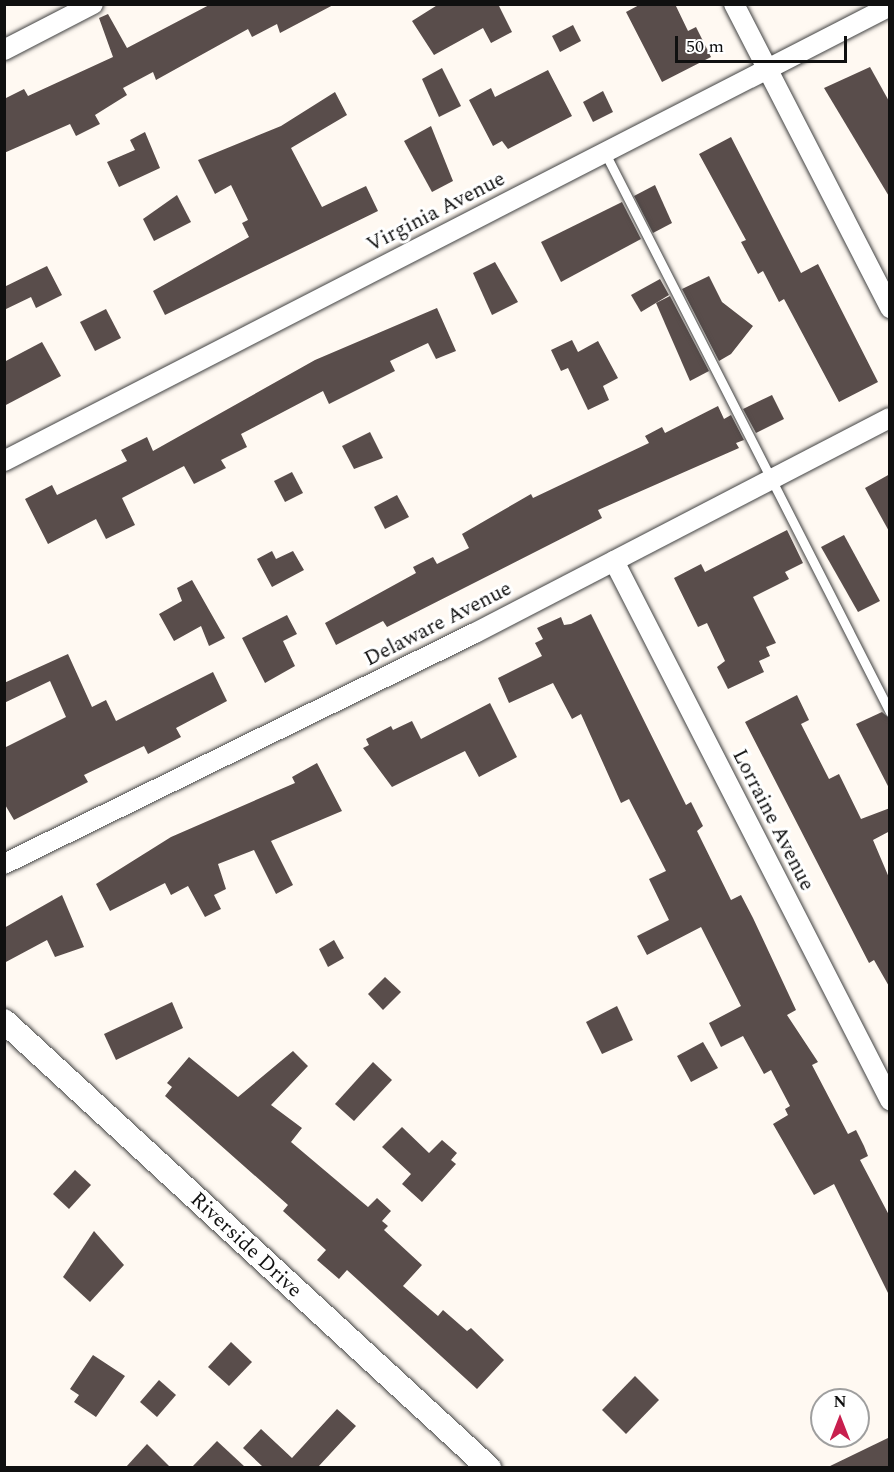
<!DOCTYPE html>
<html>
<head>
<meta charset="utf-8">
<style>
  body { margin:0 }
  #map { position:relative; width:894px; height:1472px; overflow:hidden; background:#fff9f2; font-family:Spectral,serif }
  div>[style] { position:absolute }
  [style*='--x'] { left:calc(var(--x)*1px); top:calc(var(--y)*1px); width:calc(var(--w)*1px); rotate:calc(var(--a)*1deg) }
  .building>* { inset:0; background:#594d4b }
  .roads { filter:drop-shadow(0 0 2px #434343) drop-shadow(0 0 2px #434343) }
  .service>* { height:9px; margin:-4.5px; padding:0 4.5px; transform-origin:4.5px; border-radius:4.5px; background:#fff }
  .minor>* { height:20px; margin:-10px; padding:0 10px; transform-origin:10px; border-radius:10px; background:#fff }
  .tertiary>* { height:24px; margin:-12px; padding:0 12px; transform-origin:12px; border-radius:12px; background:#fff }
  span { translate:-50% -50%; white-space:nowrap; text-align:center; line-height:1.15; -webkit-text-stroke:6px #fff; paint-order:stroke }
  .street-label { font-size:21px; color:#101010 }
  .frame { position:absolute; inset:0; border:6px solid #101010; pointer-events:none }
  .north { position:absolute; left:810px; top:1388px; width:60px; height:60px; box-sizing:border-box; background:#fff; border:2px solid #9f9f9f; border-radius:50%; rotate:0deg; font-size:16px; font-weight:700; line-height:24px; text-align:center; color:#101010 }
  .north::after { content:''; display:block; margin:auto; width:21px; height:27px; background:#c81f4e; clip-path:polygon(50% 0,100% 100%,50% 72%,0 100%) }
  .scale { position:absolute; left:675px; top:36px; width:172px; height:27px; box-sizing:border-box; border:3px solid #101010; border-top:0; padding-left:8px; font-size:18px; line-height:21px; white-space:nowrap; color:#101010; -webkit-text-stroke:4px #fff; paint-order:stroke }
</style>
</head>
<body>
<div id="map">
  <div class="building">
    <i style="clip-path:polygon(211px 4px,335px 4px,280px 33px,277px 24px,252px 37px,248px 29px,156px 80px,153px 72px,123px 88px,127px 95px,95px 115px,100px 124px,76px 136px,70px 124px,4px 153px,4px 99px,24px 89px,28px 96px,113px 57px,99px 18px,108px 14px,127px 48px)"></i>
    <i style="clip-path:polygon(439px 4px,498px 4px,512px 32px,491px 43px,483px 28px,434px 55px,412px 21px)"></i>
    <i style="clip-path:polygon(641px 4px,675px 4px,688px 31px,696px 27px,711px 57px,662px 82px,626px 12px)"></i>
    <i style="clip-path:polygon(573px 25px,581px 41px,560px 52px,552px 36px)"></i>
    <i style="clip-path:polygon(870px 67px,890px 103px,890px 198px,824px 88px)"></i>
    <i style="clip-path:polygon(442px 68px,461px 106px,439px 117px,422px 79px)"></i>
    <i style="clip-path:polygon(548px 70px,572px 116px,508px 149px,502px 141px,493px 146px,469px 100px,491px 88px,495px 97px)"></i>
    <i style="clip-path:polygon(603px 91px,613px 112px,593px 122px,583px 102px)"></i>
    <i style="clip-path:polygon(335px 92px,347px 115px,291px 148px,322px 207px,366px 186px,378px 211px,165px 315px,153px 291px,249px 237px,242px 223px,248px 220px,231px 185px,215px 194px,198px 160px,281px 126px)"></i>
    <i style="clip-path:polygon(431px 126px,453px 181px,432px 192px,404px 141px)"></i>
    <i style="clip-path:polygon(145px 132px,160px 168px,119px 187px,107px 162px,135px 150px,130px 140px)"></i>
    <i style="clip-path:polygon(731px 137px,801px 273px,818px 264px,878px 382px,839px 402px,784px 299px,779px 302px,763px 271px,758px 274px,741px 242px,746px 240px,699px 154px)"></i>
    <i style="clip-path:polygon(655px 185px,672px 223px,653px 233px,634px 196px)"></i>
    <i style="clip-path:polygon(177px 195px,191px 222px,154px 241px,143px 219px)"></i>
    <i style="clip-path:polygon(622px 202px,641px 239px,561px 282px,541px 242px)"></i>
    <i style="clip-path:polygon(495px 262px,518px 302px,492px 315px,473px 273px)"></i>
    <i style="clip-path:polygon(47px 266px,62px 295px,36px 308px,31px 297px,4px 310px,4px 287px)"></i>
    <i style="clip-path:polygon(709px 276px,722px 302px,753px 326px,731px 354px,719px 361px,682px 289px)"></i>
    <i style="clip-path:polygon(660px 279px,669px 295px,641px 312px,631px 295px)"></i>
    <i style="clip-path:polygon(670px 296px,709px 371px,690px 381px,656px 303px)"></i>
    <i style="clip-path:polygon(437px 308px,456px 351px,436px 359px,428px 343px,390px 361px,395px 371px,329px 404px,323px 391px,241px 434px,247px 447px,221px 460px,226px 468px,194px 484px,184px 466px,122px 498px,135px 525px,106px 539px,96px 519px,48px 544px,25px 499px,52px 485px,57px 495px,127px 461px,121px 450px,147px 437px,153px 451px,315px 360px)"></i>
    <i style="clip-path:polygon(106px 309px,121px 338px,95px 351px,80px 322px)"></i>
    <i style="clip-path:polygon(572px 340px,578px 352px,598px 341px,618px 378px,603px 386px,609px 400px,588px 410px,568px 368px,561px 371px,551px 350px)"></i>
    <i style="clip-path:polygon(42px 342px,61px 376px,4px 406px,4px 362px)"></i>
    <i style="clip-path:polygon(772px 395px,784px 419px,756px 433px,743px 409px)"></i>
    <i style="clip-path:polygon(718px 406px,724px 419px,731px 415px,744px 440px,736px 443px,739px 448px,598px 510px,602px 518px,387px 627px,383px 621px,336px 645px,325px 623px,416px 573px,413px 567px,433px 557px,437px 564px,469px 548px,462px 534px,531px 494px,533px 498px,649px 443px,645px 436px,662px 427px,665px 433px)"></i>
    <i style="clip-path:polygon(370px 432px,383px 458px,354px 469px,342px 446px)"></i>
    <i style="clip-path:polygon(292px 472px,303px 493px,285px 502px,274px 481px)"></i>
    <i style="clip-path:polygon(890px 474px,890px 533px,865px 488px)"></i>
    <i style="clip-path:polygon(397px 495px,409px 517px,385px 529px,374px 507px)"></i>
    <i style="clip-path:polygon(787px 530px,803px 563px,785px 572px,789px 579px,753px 597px,776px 643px,766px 647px,770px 656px,759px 661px,764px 672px,728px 689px,717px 667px,725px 661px,707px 623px,698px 627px,674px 578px,701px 564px,705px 572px)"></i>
    <i style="clip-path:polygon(844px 535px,880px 601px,858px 612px,821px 547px)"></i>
    <i style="clip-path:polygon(272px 551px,276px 559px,293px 551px,304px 570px,272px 587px,257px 559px)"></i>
    <i style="clip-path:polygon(192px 580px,225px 638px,209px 646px,201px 626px,174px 641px,159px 614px,182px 601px,177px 588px)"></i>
    <i style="clip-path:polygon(591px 614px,686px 805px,691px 802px,703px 826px,697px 831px,731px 900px,741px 895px,753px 918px,796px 1010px,787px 1015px,818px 1062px,812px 1065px,848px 1134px,856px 1130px,864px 1146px,868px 1156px,860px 1160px,890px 1217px,890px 1297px,834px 1184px,814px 1195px,773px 1124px,788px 1115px,785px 1109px,790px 1106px,771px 1070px,764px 1074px,743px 1036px,721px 1047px,709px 1023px,741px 1006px,701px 927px,647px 955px,637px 936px,669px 920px,649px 879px,666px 871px,629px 799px,621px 803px,581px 714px,572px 719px,553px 683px,509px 703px,498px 678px,542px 656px,535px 643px,543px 639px,537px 628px,561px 617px,564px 625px,571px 624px)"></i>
    <i style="clip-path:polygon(287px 615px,297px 634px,283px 641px,295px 666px,265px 683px,242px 638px)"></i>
    <i style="clip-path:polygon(68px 654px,92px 707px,106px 700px,116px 721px,213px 672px,227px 701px,176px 728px,181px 737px,148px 754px,144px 746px,84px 775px,88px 782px,14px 820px,4px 803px,4px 748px,66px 717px,50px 681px,4px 703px,4px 683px)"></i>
    <i style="clip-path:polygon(797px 695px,809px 720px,801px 724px,829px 779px,839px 774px,861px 819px,890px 808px,890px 831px,873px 840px,890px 880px,890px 988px,874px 960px,869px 963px,745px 722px)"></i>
    <i style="clip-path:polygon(490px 703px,517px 757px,479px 777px,465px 751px,392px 787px,363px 748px,369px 745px,366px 739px,391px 726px,393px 730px,412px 721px,421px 739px)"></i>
    <i style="clip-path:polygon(882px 712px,890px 719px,890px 790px,856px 724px)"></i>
    <i style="clip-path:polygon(317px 763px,342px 811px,271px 841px,293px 885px,276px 894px,254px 850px,218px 864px,226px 889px,214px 895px,221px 909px,205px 917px,188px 886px,171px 895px,165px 883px,110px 911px,96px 884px,171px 837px,295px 783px,292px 777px)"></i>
    <i style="clip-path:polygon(62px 895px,84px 947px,55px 957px,47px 940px,4px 963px,4px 928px)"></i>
    <i style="clip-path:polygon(334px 940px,344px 958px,328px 967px,319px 949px)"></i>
    <i style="clip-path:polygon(385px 977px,401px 992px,383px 1010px,368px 994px)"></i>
    <i style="clip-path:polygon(172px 1002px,183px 1028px,116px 1060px,104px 1034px)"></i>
    <i style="clip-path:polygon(617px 1006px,633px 1040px,602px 1054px,586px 1022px)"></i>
    <i style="clip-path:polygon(703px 1042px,718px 1068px,691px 1082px,677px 1056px)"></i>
    <i style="clip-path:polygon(293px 1051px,308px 1066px,271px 1105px,302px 1128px,291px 1142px,368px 1207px,377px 1198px,391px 1211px,382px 1221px,388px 1226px,384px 1230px,422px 1265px,403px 1286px,438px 1316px,443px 1310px,467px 1331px,471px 1328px,504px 1360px,477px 1389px,347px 1270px,339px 1279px,317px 1260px,326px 1250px,283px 1211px,288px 1205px,165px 1096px,172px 1087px,167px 1083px,189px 1057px,238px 1097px)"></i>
    <i style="clip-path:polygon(373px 1062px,392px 1080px,354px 1121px,335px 1104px)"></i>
    <i style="clip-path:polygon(402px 1127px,429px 1153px,442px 1140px,457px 1153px,451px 1160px,456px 1164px,422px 1202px,402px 1184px,411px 1174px,382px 1147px)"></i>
    <i style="clip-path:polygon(75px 1170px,91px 1185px,69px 1209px,53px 1194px)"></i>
    <i style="clip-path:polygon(94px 1231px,124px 1265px,90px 1302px,63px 1277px)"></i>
    <i style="clip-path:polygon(231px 1342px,252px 1362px,229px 1386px,208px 1367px)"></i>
    <i style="clip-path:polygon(93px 1355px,125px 1376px,96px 1417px,74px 1402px,79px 1395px,70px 1389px)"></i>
    <i style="clip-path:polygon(635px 1376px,659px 1400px,626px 1434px,602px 1410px)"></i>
    <i style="clip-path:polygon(159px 1380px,176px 1395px,157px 1417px,140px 1402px)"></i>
    <i style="clip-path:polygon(337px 1409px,356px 1426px,318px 1467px,263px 1467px,243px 1448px,261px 1429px,292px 1458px)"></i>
    <i style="clip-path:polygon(890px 1437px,890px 1467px,828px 1467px)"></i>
    <i style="clip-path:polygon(217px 1441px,245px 1467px,192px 1467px)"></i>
    <i style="clip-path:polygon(147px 1444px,170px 1467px,126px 1467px)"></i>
  </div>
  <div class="roads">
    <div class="service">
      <i style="--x:605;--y:153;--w:627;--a:62.99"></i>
    </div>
    <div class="minor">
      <i style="--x:734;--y:4;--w:342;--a:62.8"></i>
      <i style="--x:4;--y:50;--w:100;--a:-27.3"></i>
      <i style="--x:4;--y:461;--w:996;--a:-27.18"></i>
      <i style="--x:614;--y:561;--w:606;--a:62.88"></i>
      <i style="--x:4;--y:864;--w:525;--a:-26.13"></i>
      <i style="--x:475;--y:633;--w:467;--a:-27.4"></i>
    </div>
    <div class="tertiary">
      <i style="--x:4;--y:1021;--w:660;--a:42.67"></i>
    </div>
  </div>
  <div class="street-label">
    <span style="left:436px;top:212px;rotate:-27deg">Virginia Avenue</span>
    <span style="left:438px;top:624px;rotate:-27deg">Delaware Avenue</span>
    <span style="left:773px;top:820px;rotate:63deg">Lorraine Avenue</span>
    <span style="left:246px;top:1245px;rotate:43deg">Riverside Drive</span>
  </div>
  <div class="frame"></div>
  <div class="north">N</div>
  <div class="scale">50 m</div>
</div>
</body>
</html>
